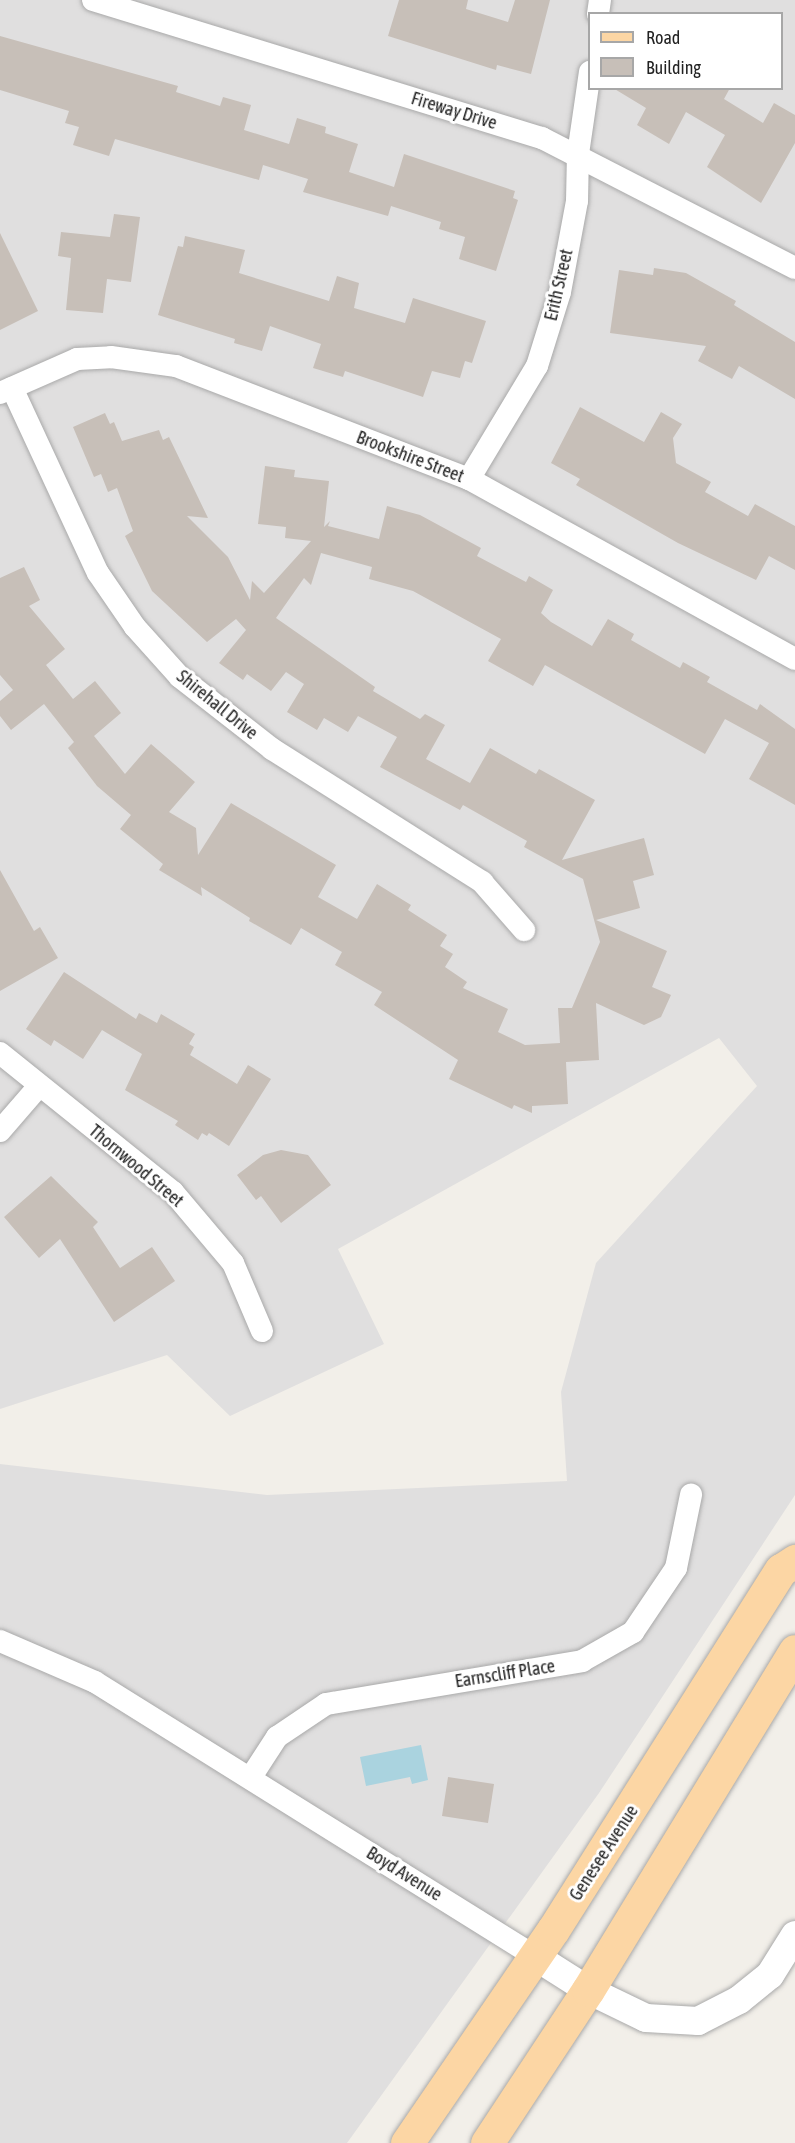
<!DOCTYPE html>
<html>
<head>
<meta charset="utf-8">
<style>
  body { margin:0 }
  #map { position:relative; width:795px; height:2143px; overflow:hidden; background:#f2efe9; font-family:"Asap Condensed",sans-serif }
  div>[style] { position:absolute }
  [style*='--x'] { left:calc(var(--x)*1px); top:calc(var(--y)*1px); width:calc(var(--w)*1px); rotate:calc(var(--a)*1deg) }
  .residential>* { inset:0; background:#e0dfdf }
  .water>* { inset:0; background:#aad3df }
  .building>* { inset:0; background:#c7bfb8 }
  .roads { filter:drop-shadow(0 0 2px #a9a9a9) drop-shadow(0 0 2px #a9a9a9) }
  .minor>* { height:22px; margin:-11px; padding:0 11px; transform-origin:11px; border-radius:11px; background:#fff }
  .tertiary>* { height:28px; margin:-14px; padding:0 14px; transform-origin:14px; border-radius:14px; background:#fff }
  .primary>* { height:33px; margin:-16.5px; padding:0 16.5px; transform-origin:16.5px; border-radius:16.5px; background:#fcd6a4 }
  span { translate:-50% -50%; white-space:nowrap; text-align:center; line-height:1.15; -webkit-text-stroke:6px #fff; paint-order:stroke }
  .street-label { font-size:18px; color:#222 }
  .legend { position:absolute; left:588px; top:12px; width:195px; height:78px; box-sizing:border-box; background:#fff; border:2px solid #a7a7a7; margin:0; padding:8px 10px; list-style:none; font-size:18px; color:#222 }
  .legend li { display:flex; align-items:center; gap:12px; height:30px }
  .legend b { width:30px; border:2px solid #a7a7a7 }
</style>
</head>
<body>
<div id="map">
  <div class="residential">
    <i style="clip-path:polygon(evenodd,0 0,795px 0,795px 1495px,599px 1793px,347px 2143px,0 2143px,0 1464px,267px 1495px,567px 1481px,561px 1392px,596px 1263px,757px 1086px,719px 1038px,338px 1249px,384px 1344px,230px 1416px,167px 1355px,0 1409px,0 0,590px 14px,782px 14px,782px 88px,590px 88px,590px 14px)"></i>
  </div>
  <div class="water">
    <i style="clip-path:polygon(421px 1745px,428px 1780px,412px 1784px,410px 1777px,366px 1786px,360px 1757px)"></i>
  </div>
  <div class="building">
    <i style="clip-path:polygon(399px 0,468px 0,466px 9px,508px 22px,515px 0,550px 0,531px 74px,497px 65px,496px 70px,388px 36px)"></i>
    <i style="clip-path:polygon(0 36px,178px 86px,176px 92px,220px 106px,223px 97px,251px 105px,244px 130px,289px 144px,297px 118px,326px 127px,325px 133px,358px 144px,349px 172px,394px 187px,404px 154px,515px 191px,513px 198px,518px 200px,496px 271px,459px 259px,465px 237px,439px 229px,441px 222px,391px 206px,388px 216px,303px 192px,308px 179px,263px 165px,259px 180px,115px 139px,109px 156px,73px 145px,79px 127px,65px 123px,69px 111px,0 90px)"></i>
    <i style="clip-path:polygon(613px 88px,730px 88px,724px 99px,763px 123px,774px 103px,795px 115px,795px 143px,761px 203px,707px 167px,725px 135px,686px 112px,669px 144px,637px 125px,646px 108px)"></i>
    <i style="clip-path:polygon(114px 214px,140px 217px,131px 282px,107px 279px,103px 313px,66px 310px,71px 258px,58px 256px,61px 232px,110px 237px)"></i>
    <i style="clip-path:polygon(0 233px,38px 311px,0 330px)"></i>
    <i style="clip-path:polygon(185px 236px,245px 250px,239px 273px,329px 301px,337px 276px,359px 283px,354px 308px,405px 323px,413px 298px,486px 321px,472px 363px,465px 361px,460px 378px,432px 371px,423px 397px,345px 371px,343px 377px,313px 368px,321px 344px,270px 326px,262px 351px,234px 343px,235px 339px,158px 315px,178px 246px,183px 247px)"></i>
    <i style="clip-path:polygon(654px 268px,686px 273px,736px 301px,734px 305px,795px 342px,795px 399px,739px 366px,732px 379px,698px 361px,706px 346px,610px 333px,619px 270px,653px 275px)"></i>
    <i style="clip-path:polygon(580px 407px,644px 442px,661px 412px,682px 424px,673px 438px,676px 463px,711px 482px,705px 492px,748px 516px,755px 504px,795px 526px,795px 570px,769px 556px,756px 580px,678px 543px,576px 485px,580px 479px,551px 463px)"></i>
    <i style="clip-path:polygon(105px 413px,110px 424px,114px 422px,122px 441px,159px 430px,163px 440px,169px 437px,208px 518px,187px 516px,228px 557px,250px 600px,252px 581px,264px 593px,311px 541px,285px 538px,286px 527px,258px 524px,265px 466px,295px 470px,294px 477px,329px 481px,324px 527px,330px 521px,328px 526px,379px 539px,387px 506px,420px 515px,481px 548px,477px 556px,526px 582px,529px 576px,553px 590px,541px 613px,551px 622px,592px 646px,608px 619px,634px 634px,631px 640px,680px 668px,683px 662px,710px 677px,707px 682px,757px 710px,760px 704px,795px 729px,795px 805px,749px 779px,769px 743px,725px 719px,705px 754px,545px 665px,533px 686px,488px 661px,501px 639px,413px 591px,369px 579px,372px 567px,321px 553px,311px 585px,304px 578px,276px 618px,375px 687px,373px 691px,420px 719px,425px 714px,445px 725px,426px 759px,470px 783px,490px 748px,536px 774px,539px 769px,595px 800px,562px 860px,644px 838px,654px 875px,633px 881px,640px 908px,596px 920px,667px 951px,652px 987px,671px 995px,661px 1017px,644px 1025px,596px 1003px,599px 1060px,566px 1062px,568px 1104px,532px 1106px,532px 1113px,514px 1105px,512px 1109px,449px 1079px,458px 1060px,374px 1005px,382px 992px,335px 965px,342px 952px,301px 928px,291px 945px,249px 921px,250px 918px,201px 887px,202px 896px,159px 870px,163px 864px,120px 829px,131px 815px,97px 786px,68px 748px,74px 742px,44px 704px,11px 730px,0 716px,0 701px,13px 690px,0 675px,0 578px,24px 567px,40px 600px,29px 606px,65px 649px,46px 665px,73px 699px,95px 681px,121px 713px,94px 736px,125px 774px,151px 744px,195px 782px,169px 812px,196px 828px,198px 855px,231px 803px,336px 865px,318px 897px,357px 919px,377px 884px,411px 905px,408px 910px,447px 935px,440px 946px,453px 954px,445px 967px,467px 982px,463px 988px,508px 1009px,498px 1032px,525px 1045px,560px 1043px,558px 1008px,572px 1008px,600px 942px,583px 879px,524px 847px,527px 841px,463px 805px,460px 810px,380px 767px,397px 737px,358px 716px,348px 732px,324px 718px,317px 730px,287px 712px,304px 684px,286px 672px,271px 691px,247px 674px,243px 680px,219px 663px,246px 630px,236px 619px,207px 642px,152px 591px,125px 536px,133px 531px,117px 488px,108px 492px,101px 474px,94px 477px,73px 427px)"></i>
    <i style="clip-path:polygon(0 870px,34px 931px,40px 927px,58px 958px,0 991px)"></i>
    <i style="clip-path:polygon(64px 972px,136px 1019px,139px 1013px,157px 1023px,161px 1014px,195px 1034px,189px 1044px,194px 1047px,190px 1055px,237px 1084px,248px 1065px,271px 1079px,229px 1146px,209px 1133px,207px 1136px,202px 1133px,198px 1140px,175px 1125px,178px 1121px,125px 1090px,142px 1054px,102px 1030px,83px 1059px,54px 1040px,51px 1046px,26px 1029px)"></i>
    <i style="clip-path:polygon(281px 1150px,308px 1155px,331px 1185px,281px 1223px,261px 1196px,256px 1200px,237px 1175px,263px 1155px)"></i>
    <i style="clip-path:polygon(51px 1176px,98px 1222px,93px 1227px,120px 1268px,152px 1247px,175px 1281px,114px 1322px,60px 1239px,39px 1258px,4px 1217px)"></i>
    <i style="clip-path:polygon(448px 1777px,494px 1784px,488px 1823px,442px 1816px)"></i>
  </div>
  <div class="roads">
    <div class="minor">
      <i style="--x:93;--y:0;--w:470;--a:17.1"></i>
      <i style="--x:542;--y:138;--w:284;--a:27.2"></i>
      <i style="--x:598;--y:14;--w:14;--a:-82"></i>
      <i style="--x:12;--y:388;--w:204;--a:65.1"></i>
      <i style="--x:98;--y:573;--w:65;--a:55.6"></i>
      <i style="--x:135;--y:627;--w:67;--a:48"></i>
      <i style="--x:180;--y:677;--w:117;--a:38"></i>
      <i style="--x:272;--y:749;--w:249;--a:32.3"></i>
      <i style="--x:482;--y:882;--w:64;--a:48.8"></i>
      <i style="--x:0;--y:393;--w:84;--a:-23.8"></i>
      <i style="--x:77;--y:359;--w:34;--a:-3"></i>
      <i style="--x:111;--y:357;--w:66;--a:7.9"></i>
      <i style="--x:176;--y:366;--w:314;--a:21.1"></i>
      <i style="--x:469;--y:479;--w:372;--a:28.9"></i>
      <i style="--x:469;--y:479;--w:132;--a:-59"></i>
      <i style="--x:537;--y:366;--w:77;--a:-72.7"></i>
      <i style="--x:560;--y:292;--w:93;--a:-79.4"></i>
      <i style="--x:577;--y:201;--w:47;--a:-88.8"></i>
      <i style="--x:578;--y:154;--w:83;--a:-81.7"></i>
      <i style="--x:0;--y:1053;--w:222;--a:38.8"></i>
      <i style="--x:173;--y:1192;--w:93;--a:49.8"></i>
      <i style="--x:233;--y:1263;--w:74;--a:66.9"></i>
      <i style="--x:0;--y:1131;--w:60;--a:-49.1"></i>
      <i style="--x:0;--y:1641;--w:103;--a:23.3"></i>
      <i style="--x:95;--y:1682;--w:520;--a:31.95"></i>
      <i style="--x:251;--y:1777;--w:48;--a:-57"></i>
      <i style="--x:277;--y:1737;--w:59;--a:-34"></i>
      <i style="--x:326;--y:1704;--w:260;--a:-9.5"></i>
      <i style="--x:582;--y:1661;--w:59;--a:-29.6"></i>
      <i style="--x:633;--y:1632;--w:77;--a:-56.1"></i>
      <i style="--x:676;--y:1568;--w:75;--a:-78.4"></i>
    </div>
    <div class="tertiary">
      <i style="--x:536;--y:1957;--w:62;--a:32.4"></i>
      <i style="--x:588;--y:1990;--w:64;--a:25.8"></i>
      <i style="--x:646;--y:2018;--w:52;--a:3.3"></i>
      <i style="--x:698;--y:2021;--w:46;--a:-27.1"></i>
      <i style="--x:739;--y:2000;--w:40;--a:-39"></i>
      <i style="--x:770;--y:1975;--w:47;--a:-58"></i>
    </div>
    <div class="primary">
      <i style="--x:407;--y:2143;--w:258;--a:-55.6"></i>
      <i style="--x:553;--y:1930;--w:426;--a:-57.7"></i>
      <i style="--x:781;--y:1570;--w:17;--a:-33"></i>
      <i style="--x:487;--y:2143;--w:183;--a:-56.6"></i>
      <i style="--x:588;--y:1990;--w:397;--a:-58.6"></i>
    </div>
  </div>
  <div class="street-label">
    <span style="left:454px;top:111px;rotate:17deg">Fireway Drive</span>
    <span style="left:559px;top:285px;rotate:-77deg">Erith Street</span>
    <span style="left:410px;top:457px;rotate:21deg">Brookshire Street</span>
    <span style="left:217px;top:705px;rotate:39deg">Shirehall Drive</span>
    <span style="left:136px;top:1166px;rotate:40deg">Thornwood Street</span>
    <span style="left:505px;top:1674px;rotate:-9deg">Earnscliff Place</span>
    <span style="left:604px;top:1853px;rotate:-57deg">Genesee Avenue</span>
    <span style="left:404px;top:1874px;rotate:32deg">Boyd Avenue</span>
  </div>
  <ul class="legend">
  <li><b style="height:8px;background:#fcd6a4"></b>Road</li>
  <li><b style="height:16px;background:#c7bfb8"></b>Building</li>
  </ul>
</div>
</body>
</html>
